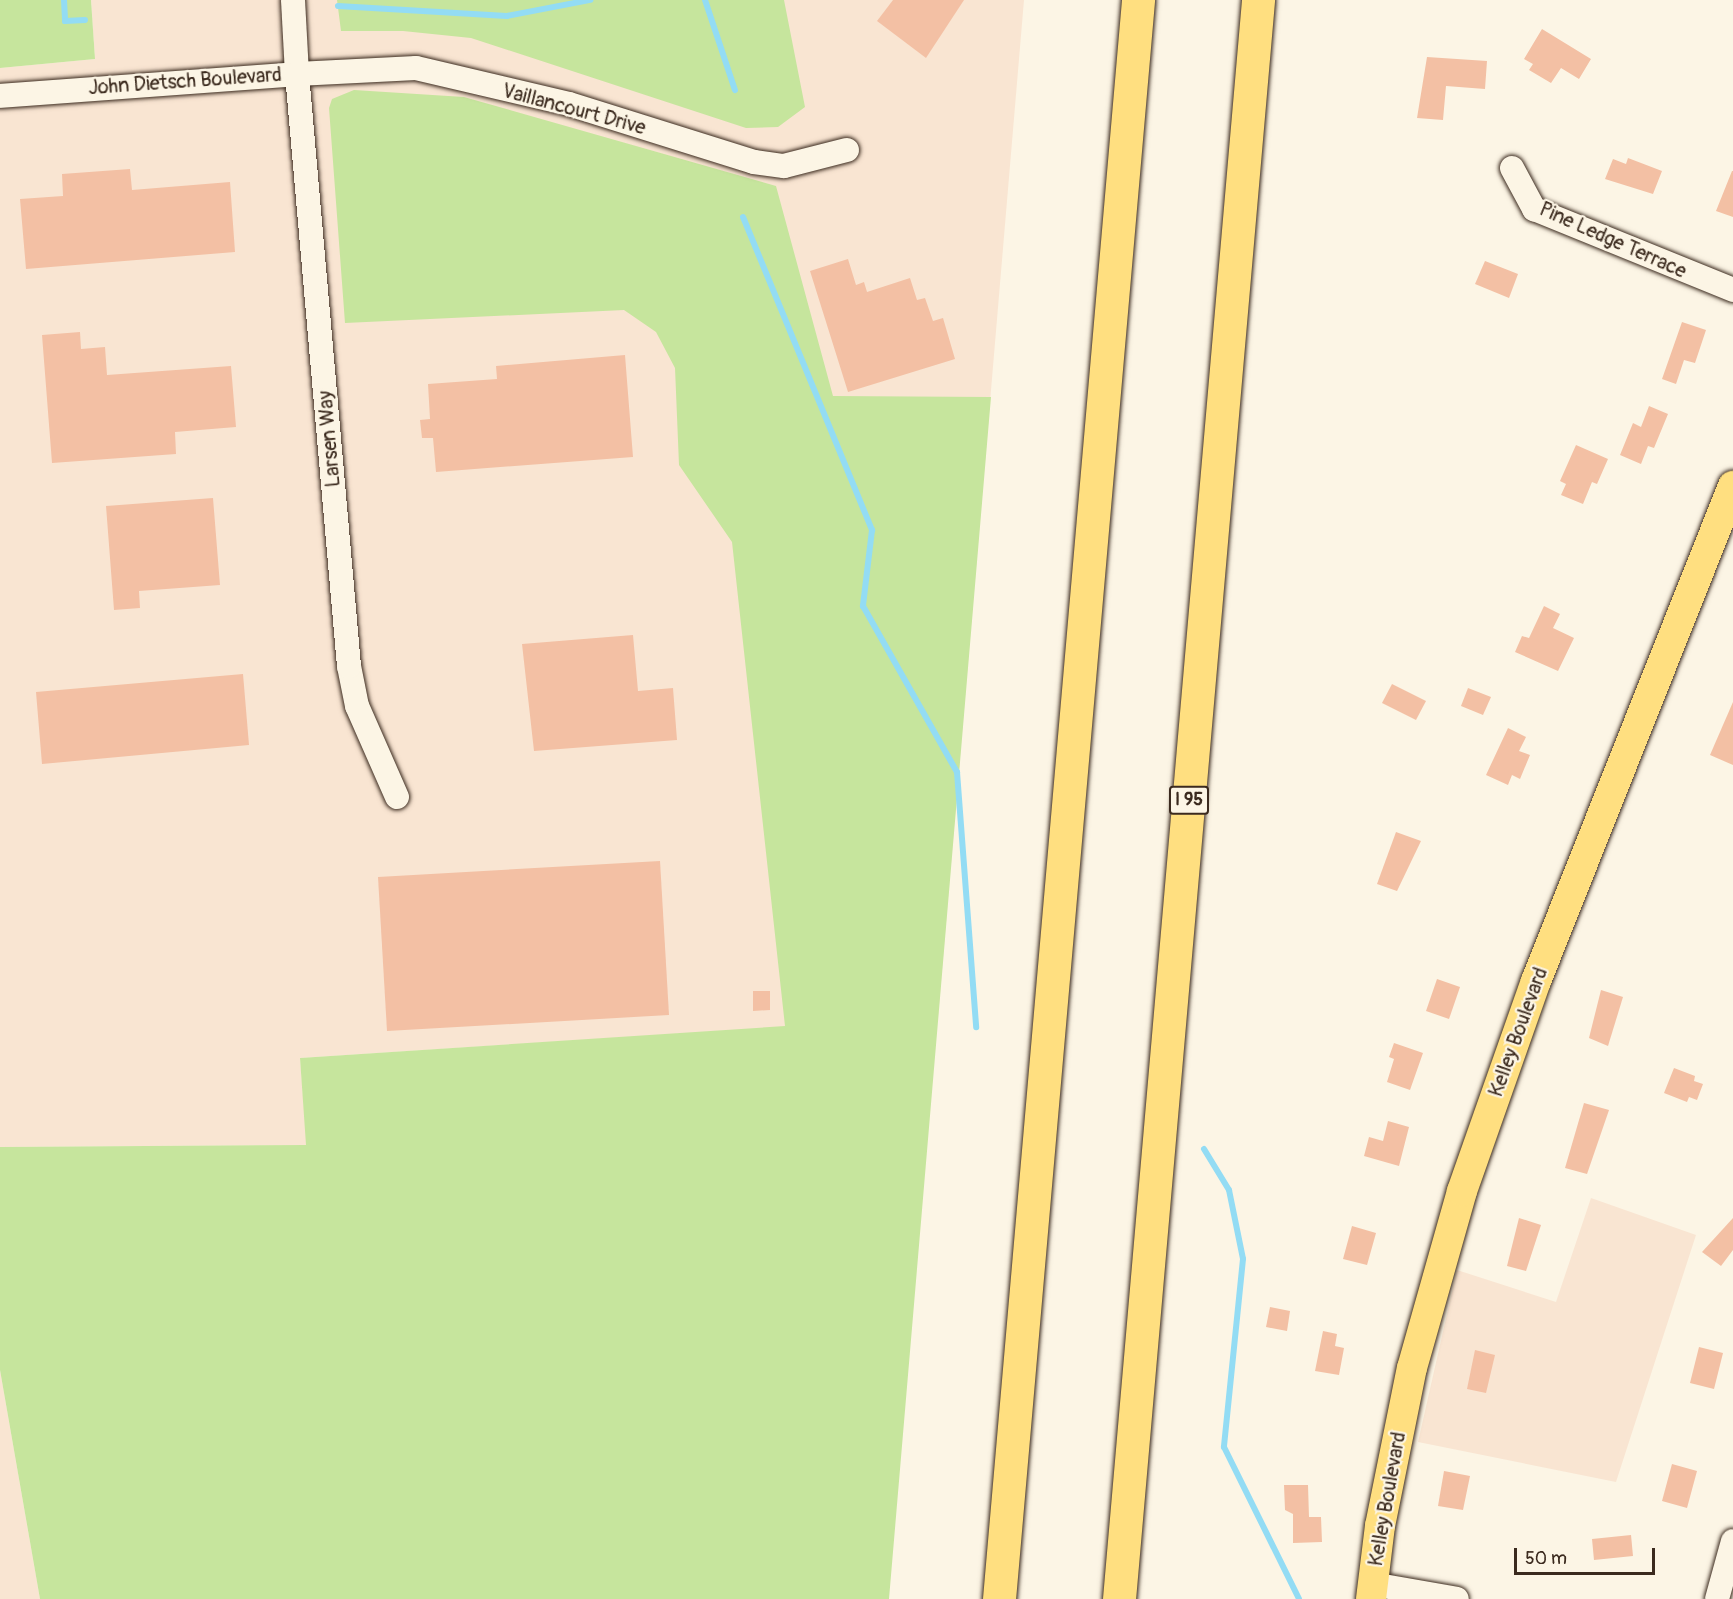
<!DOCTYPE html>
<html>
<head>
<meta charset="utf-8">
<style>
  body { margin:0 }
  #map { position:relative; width:1733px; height:1599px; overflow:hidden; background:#fcf5e5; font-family:Pangolin,sans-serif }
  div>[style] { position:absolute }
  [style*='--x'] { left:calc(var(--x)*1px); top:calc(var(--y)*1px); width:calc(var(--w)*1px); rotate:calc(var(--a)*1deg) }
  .built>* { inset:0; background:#f9e5d2 }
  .green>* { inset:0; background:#c6e59d }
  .stream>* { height:6px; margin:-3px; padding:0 3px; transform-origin:3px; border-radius:3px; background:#93dcf4 }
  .building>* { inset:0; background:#f3c0a4 }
  .roads { filter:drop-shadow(0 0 2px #3b2a1e) drop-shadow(0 0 2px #3b2a1e) }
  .minor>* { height:24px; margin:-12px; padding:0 12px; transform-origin:12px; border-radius:12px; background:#fcf5e5 }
  .major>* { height:30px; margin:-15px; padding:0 15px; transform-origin:15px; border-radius:15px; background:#ffdf80 }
  .highway>* { height:33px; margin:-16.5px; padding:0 16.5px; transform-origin:16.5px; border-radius:16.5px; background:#ffdf80 }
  span { translate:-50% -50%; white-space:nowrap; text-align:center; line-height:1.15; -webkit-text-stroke:4.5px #fcf5e5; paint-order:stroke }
  .shield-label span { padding:2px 4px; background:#fcf5e5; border:2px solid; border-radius:4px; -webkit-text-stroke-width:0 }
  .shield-label { font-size:18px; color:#3b2a1e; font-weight:700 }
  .street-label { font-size:20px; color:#3b2a1e }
  .scale { position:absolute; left:1514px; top:1548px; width:141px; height:27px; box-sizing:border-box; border:3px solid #3b2a1e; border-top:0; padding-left:8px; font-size:18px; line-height:21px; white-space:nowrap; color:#3b2a1e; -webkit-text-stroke:4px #fcf5e5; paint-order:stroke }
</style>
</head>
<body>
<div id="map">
  <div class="built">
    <i style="clip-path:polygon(91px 0,1024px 0,938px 1017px,300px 1058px,307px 1145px,0 1147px,0 68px,95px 59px)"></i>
    <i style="clip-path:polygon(1591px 1198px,1696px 1235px,1616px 1482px,1418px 1442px,1457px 1270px,1556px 1302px)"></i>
    <i style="clip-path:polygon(0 1370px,40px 1599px,0 1599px)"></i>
  </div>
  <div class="green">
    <i style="clip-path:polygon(0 0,91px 0,95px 59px,0 68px)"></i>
    <i style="clip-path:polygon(337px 0,784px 0,805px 107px,778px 127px,746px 128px,471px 38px,403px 31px,341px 31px)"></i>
    <i style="clip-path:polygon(354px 90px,464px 97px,776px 186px,833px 396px,991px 397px,889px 1599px,40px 1599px,0 1370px,0 1147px,306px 1145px,300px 1058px,785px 1026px,732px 542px,679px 465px,675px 368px,656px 332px,624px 310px,345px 323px,329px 108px,332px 99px)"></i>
  </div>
  <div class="stream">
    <i style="--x:64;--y:0;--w:21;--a:87"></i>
    <i style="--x:65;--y:21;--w:20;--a:-3"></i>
    <i style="--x:705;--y:0;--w:95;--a:71.6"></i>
    <i style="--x:338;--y:6;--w:169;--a:3.4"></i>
    <i style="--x:507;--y:16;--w:85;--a:-10.9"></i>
    <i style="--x:743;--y:217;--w:339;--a:67.6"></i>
    <i style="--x:872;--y:530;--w:77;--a:96.8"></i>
    <i style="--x:863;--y:606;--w:191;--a:60.5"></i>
    <i style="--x:957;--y:772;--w:256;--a:85.7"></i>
    <i style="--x:1204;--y:1149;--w:48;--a:58.6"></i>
    <i style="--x:1229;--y:1190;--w:70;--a:78.5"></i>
    <i style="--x:1243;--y:1259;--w:189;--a:95.8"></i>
    <i style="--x:1224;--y:1447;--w:169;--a:63.7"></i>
  </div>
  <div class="building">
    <i style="clip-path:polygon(893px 0,964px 0,926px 58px,877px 21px)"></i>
    <i style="clip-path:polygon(1542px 29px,1591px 59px,1579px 79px,1561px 68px,1551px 83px,1529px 70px,1533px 64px,1524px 59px)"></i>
    <i style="clip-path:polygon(1427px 57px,1487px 61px,1485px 89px,1446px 86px,1443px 120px,1417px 118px)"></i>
    <i style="clip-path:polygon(1628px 158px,1662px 171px,1653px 194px,1605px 179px,1613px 159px,1626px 164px)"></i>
    <i style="clip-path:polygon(130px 169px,132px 190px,230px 182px,235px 252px,26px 269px,20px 199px,63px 196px,62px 174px)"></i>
    <i style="clip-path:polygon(1732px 171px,1733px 171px,1733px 217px,1716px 211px)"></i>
    <i style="clip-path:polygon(848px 259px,856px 285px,864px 282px,867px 292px,910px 278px,917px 300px,925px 298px,933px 321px,943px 318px,955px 359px,848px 392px,810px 271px)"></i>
    <i style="clip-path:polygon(1485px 261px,1518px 274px,1509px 298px,1475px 284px)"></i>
    <i style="clip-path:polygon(1682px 322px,1706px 330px,1695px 363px,1684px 360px,1676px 384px,1662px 379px)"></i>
    <i style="clip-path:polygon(80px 332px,81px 349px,105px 347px,107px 375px,231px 366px,236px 427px,175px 432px,176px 454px,52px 463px,42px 335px)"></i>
    <i style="clip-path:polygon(625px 355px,633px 457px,436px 472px,433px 438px,422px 438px,420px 420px,430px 419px,428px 384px,497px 379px,496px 366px)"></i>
    <i style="clip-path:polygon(1649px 406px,1668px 414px,1654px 448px,1648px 446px,1641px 464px,1620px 455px,1633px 423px,1641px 427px)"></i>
    <i style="clip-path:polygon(1576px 445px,1608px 459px,1597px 484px,1592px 482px,1583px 504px,1561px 495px,1566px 484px,1560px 481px)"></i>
    <i style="clip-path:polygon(213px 498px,220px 585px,139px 591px,140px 608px,114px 610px,106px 506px)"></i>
    <i style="clip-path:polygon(1544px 606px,1560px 614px,1553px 628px,1574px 638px,1558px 671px,1515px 652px,1522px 636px,1529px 638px)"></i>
    <i style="clip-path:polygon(633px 635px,638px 691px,673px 688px,677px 740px,534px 751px,522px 644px)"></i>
    <i style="clip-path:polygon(243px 674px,249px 745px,42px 764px,36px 692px)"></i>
    <i style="clip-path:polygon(1392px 684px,1426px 701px,1416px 720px,1382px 703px)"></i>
    <i style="clip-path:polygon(1468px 688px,1491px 697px,1483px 715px,1461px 706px)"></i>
    <i style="clip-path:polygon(1733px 702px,1733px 765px,1710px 755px)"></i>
    <i style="clip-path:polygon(1508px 728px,1526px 737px,1519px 751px,1530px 755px,1520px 779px,1512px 775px,1508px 785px,1486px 775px)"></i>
    <i style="clip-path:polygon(1396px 832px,1421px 841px,1397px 891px,1377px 884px)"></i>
    <i style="clip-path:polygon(660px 861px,669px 1015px,387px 1031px,378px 877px)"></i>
    <i style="clip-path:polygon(1437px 979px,1460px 987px,1449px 1019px,1426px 1011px)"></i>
    <i style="clip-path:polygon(1601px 990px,1623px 997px,1608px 1046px,1589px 1038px)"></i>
    <i style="clip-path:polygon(753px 991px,770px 991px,770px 1010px,753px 1011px)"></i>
    <i style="clip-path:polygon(1394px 1043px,1423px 1053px,1410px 1090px,1387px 1082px,1394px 1059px,1389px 1057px)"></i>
    <i style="clip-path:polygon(1674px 1068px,1695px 1076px,1694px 1081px,1703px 1084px,1697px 1100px,1689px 1097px,1687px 1102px,1664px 1093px)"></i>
    <i style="clip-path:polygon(1584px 1103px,1609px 1110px,1587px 1174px,1565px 1168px)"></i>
    <i style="clip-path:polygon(1388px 1121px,1409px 1127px,1399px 1166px,1364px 1156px,1369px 1137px,1383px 1141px)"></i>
    <i style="clip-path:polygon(1519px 1218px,1541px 1225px,1526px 1271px,1507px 1266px)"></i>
    <i style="clip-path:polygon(1733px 1218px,1733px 1250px,1721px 1266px,1702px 1252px)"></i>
    <i style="clip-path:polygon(1352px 1226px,1376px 1233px,1367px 1265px,1343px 1259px)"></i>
    <i style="clip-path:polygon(1270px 1307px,1290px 1311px,1287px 1331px,1266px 1327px)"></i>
    <i style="clip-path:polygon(1323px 1331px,1337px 1334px,1335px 1346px,1344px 1348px,1339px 1375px,1315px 1371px)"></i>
    <i style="clip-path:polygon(1699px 1347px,1723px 1353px,1714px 1389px,1690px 1383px)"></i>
    <i style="clip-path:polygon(1475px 1350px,1495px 1355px,1486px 1393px,1467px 1389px)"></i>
    <i style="clip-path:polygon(1672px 1464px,1697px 1471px,1687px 1508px,1662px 1501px)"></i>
    <i style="clip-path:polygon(1444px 1471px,1470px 1476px,1463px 1510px,1438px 1506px)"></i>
    <i style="clip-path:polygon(1284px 1485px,1308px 1485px,1309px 1517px,1321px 1517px,1322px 1542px,1293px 1543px,1293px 1514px,1285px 1510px)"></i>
    <i style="clip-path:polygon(1631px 1535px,1633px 1556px,1594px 1560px,1592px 1539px)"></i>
  </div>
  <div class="roads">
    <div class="minor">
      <i style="--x:0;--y:96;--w:298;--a:-4.2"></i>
      <i style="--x:297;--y:74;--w:74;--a:-93.1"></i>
      <i style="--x:1512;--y:168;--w:47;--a:61.8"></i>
      <i style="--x:1534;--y:209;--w:215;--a:22.1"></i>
      <i style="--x:397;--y:797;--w:99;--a:-113.7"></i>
      <i style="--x:357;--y:706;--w:41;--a:-101.3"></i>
      <i style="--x:349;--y:666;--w:594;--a:-95.02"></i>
      <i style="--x:297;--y:74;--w:119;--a:-2.9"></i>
      <i style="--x:416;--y:68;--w:157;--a:13.2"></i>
      <i style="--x:569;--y:104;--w:194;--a:17.4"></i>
      <i style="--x:754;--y:162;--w:30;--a:8"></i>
      <i style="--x:784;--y:166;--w:65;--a:-14.3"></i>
      <i style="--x:1372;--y:1584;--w:86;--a:10"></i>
      <i style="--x:1717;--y:1599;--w:60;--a:-74.6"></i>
    </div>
    <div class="major">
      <i style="--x:1371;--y:1599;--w:74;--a:-83"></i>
      <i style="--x:1380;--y:1526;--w:161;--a:-78.6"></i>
      <i style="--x:1412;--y:1368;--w:184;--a:-74.2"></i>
      <i style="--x:1462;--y:1191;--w:223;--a:-70.6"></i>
      <i style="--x:1536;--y:981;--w:533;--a:-68.3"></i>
    </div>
    <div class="highway">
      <i style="--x:999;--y:1599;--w:1605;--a:-85.03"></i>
      <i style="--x:1119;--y:1599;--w:1605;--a:-85.03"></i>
    </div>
  </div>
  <div class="shield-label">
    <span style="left:1189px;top:800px">I 95</span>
  </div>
  <div class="street-label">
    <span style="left:185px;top:81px;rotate:-4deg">John Dietsch Boulevard</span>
    <span style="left:574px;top:109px;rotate:15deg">Vaillancourt Drive</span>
    <span style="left:1613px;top:240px;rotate:24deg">Pine Ledge Terrace</span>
    <span style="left:329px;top:439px;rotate:-95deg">Larsen Way</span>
    <span style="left:1518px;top:1032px;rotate:-70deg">Kelley Boulevard</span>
    <span style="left:1387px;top:1499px;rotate:-80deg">Kelley Boulevard</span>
  </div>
  <div class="scale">50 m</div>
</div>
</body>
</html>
